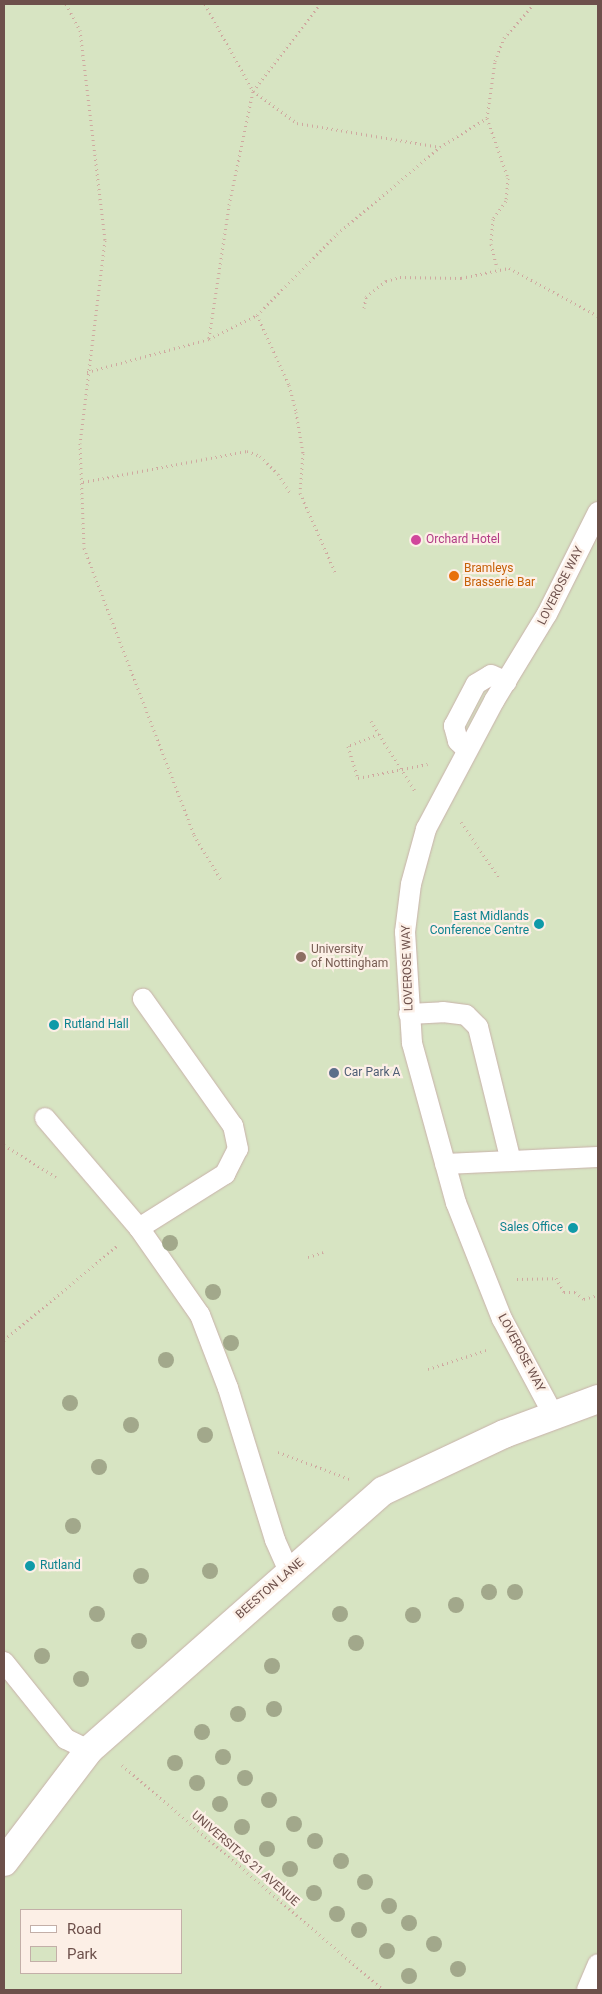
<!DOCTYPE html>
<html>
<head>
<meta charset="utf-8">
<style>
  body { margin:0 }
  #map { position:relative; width:602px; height:1994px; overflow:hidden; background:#f9ebe1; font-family:Roboto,sans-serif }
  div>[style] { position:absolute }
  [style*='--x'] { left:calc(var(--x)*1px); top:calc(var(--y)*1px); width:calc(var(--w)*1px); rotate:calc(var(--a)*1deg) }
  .green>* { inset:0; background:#d7e4c2 }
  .path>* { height:3px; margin-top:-1.5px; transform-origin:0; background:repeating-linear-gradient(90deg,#cfa9a0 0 1px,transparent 0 5px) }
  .roads { filter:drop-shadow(0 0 1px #c8b1aa) drop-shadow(0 0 1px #c8b1aa) }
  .service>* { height:20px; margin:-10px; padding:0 10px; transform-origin:10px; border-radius:10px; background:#fff }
  .tertiary>* { height:28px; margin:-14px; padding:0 14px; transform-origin:14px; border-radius:14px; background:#fff }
  .trees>* { width:16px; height:16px; margin:-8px; border-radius:50%; background:#a2a88b }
  .dots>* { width:14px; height:14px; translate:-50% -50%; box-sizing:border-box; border:2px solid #fcefe6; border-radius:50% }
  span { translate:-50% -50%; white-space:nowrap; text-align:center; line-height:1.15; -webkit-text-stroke:4.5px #fcefe6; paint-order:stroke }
  .hotel-label { font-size:12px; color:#b23c85 }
  .left { translate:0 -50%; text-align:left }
  .food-label { font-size:12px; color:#c56008 }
  .street-label { font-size:12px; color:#6d504b }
  .culture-label { font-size:12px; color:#0d838f }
  .right { translate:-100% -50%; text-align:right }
  .education-label { font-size:12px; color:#785e54 }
  .service-label { font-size:12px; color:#4e5e75 }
  .frame { position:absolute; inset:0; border:5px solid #6d504b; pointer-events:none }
  .legend { position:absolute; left:20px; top:1909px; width:162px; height:65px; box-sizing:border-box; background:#fcefe6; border:1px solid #c3afa8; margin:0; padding:6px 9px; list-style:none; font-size:15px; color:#6d504b }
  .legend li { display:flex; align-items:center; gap:10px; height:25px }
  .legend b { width:25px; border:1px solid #c3afa8 }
</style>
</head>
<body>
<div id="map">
  <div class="green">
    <i style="clip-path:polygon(evenodd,4px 4px,598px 4px,598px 1990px,4px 1990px,4px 4px,21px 1910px,181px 1910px,181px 1973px,21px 1973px,21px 1910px)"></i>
  </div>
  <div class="path">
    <i style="--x:66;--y:4;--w:30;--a:62"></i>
    <i style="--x:80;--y:30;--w:211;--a:83.2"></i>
    <i style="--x:105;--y:240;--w:205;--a:97"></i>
    <i style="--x:80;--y:443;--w:105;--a:87.8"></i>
    <i style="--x:84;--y:548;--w:307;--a:69"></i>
    <i style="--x:194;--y:835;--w:54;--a:58.7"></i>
    <i style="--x:205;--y:4;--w:99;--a:61.1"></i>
    <i style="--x:253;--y:91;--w:54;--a:36"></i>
    <i style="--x:297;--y:123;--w:145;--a:9.5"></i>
    <i style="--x:487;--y:118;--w:64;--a:70.7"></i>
    <i style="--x:508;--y:178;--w:23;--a:95"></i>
    <i style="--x:506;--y:201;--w:22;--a:126"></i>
    <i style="--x:493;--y:219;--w:25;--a:95"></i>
    <i style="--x:491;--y:244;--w:25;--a:76"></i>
    <i style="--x:364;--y:308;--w:11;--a:-80"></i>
    <i style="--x:366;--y:297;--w:26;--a:-39"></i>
    <i style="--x:386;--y:281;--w:15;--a:-16"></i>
    <i style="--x:400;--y:277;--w:61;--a:0.9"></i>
    <i style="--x:461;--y:278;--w:49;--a:-11.8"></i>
    <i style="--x:509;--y:268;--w:101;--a:28.3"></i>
    <i style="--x:257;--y:315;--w:77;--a:65.4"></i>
    <i style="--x:289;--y:385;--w:28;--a:75"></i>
    <i style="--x:296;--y:412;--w:42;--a:80.3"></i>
    <i style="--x:303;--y:453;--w:40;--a:94.3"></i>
    <i style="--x:300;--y:493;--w:89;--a:66"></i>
    <i style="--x:209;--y:338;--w:134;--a:-81.4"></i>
    <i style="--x:229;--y:205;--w:116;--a:-78.1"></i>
    <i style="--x:253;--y:91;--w:110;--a:-52.4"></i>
    <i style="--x:87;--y:372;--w:126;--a:-15.1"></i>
    <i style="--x:209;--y:339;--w:54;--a:-26.6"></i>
    <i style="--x:257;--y:315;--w:114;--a:-45.4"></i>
    <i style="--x:337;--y:234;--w:135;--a:-40.2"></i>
    <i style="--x:440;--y:147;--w:55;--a:-31.7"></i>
    <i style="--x:487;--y:118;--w:58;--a:-82"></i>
    <i style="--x:495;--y:61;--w:25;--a:-69"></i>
    <i style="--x:504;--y:38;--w:45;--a:-48.6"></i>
    <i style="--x:83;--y:482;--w:167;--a:-10.7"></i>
    <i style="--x:247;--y:451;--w:14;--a:21"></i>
    <i style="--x:260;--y:456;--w:25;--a:45"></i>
    <i style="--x:278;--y:474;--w:24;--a:57"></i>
    <i style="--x:371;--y:721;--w:15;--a:58"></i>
    <i style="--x:379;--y:734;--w:33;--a:159"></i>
    <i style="--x:348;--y:746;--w:34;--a:73"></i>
    <i style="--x:358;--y:778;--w:71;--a:-11.3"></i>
    <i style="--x:379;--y:734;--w:67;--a:57.7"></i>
    <i style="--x:461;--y:822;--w:69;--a:55.6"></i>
    <i style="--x:4;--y:1145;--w:61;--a:31.6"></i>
    <i style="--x:308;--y:1257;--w:16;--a:-18"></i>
    <i style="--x:517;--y:1279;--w:39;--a:-1"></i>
    <i style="--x:556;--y:1278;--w:16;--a:60"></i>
    <i style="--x:564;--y:1292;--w:11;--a:0"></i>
    <i style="--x:575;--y:1292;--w:11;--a:38"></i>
    <i style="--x:584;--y:1299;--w:15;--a:-16"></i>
    <i style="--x:4;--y:1340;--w:147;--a:-39.8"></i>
    <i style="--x:428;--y:1369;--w:62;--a:-17.9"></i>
    <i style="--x:278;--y:1452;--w:77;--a:20.6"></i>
    <i style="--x:122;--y:1765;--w:345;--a:40.7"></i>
  </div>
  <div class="roads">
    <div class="service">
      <i style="--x:467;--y:750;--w:13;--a:-135"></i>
      <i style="--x:458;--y:741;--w:16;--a:-105"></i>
      <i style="--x:454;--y:726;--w:47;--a:-62.4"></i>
      <i style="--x:476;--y:684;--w:17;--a:-31"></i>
      <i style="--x:491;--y:675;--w:17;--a:24"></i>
      <i style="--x:409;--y:1014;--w:34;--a:-3"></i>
      <i style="--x:443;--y:1012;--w:23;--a:7"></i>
      <i style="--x:466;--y:1015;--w:17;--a:45"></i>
      <i style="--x:478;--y:1027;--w:138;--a:76.2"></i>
      <i style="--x:511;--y:1161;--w:66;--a:177.4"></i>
      <i style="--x:45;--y:1118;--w:145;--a:49.5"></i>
      <i style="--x:139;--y:1228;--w:106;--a:55"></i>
      <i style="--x:200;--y:1315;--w:78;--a:69"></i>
      <i style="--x:228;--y:1388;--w:159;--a:72.8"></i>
      <i style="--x:275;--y:1540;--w:35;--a:66"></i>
      <i style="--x:511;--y:1161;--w:87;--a:-2.6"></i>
      <i style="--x:139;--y:1228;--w:102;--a:-32.1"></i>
      <i style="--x:225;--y:1174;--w:28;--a:-63"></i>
      <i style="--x:238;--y:1149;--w:24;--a:-102"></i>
      <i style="--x:233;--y:1126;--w:156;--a:-125.3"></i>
      <i style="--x:553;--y:1414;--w:108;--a:-118.2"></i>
      <i style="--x:502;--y:1319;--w:125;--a:-111.6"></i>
      <i style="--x:456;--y:1203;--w:166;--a:-105.4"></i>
      <i style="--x:412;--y:1043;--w:111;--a:-93.6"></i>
      <i style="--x:405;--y:932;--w:48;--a:-82.9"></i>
      <i style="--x:411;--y:884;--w:57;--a:-74.7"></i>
      <i style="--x:426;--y:829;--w:145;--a:-62"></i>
      <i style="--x:494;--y:701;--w:102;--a:-58.7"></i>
      <i style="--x:547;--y:614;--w:114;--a:-63.4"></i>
      <i style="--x:4;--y:1662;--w:99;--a:51.2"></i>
      <i style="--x:66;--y:1739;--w:25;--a:26"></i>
      <i style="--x:587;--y:1990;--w:28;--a:-67"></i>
    </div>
    <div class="tertiary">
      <i style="--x:4;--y:1862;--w:141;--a:-52.8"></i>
      <i style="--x:89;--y:1750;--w:392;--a:-41.4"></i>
      <i style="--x:383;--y:1491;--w:134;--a:-25.2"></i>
      <i style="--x:504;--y:1434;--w:100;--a:-20.4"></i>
    </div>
  </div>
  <div class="trees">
    <i style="left:170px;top:1243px"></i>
    <i style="left:213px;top:1292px"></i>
    <i style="left:231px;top:1343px"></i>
    <i style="left:166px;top:1360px"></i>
    <i style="left:70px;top:1403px"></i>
    <i style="left:131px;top:1425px"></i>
    <i style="left:205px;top:1435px"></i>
    <i style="left:99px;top:1467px"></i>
    <i style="left:73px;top:1526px"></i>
    <i style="left:210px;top:1571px"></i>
    <i style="left:141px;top:1576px"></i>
    <i style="left:489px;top:1592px"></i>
    <i style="left:515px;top:1592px"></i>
    <i style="left:456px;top:1605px"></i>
    <i style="left:97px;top:1614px"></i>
    <i style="left:340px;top:1614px"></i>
    <i style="left:413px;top:1615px"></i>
    <i style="left:139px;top:1641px"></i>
    <i style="left:356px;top:1643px"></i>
    <i style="left:42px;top:1656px"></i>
    <i style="left:272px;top:1666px"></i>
    <i style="left:81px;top:1679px"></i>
    <i style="left:274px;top:1709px"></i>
    <i style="left:238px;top:1714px"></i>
    <i style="left:202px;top:1732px"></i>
    <i style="left:223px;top:1757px"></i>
    <i style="left:175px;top:1763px"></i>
    <i style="left:245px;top:1778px"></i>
    <i style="left:197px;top:1783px"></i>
    <i style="left:269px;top:1800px"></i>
    <i style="left:220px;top:1804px"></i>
    <i style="left:294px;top:1824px"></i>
    <i style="left:242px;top:1827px"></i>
    <i style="left:315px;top:1841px"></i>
    <i style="left:267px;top:1849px"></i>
    <i style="left:341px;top:1861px"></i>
    <i style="left:290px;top:1869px"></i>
    <i style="left:365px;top:1882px"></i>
    <i style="left:314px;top:1893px"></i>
    <i style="left:389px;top:1906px"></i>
    <i style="left:337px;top:1914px"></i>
    <i style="left:409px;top:1923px"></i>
    <i style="left:359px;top:1930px"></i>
    <i style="left:434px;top:1944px"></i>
    <i style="left:387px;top:1951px"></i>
    <i style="left:458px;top:1969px"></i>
    <i style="left:409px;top:1976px"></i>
  </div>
  <div class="dots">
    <i style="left:416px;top:540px;background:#d1479c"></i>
    <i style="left:454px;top:576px;background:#e8710a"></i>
    <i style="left:539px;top:924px;background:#0f9aa8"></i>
    <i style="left:301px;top:957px;background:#8d6e63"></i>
    <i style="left:54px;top:1025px;background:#0f9aa8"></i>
    <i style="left:334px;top:1073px;background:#5c6f8a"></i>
    <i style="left:573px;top:1228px;background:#0f9aa8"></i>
    <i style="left:30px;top:1566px;background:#0f9aa8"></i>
  </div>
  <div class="hotel-label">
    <span class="left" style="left:426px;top:540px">Orchard Hotel</span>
  </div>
  <div class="food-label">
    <span class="left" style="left:464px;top:576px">Bramleys<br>Brasserie Bar</span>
  </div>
  <div class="street-label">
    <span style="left:561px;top:586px;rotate:-63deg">LOVEROSE WAY</span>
    <span style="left:408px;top:968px;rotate:-92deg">LOVEROSE WAY</span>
    <span style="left:521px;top:1353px;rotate:62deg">LOVEROSE WAY</span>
    <span style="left:270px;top:1589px;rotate:-41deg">BEESTON LANE</span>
    <span style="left:245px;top:1859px;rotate:41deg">UNIVERSITAS 21 AVENUE</span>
  </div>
  <div class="culture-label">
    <span class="right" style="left:529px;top:924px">East Midlands<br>Conference Centre</span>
    <span class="left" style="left:64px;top:1025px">Rutland Hall</span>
    <span class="right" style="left:563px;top:1228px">Sales Office</span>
    <span class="left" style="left:40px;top:1566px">Rutland</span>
  </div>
  <div class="education-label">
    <span class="left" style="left:311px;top:957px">University<br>of Nottingham</span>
  </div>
  <div class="service-label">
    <span class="left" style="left:344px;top:1073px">Car Park A</span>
  </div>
  <div class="frame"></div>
  <ul class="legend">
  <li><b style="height:6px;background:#fff"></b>Road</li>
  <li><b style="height:14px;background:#d7e4c2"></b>Park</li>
  </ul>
</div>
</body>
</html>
